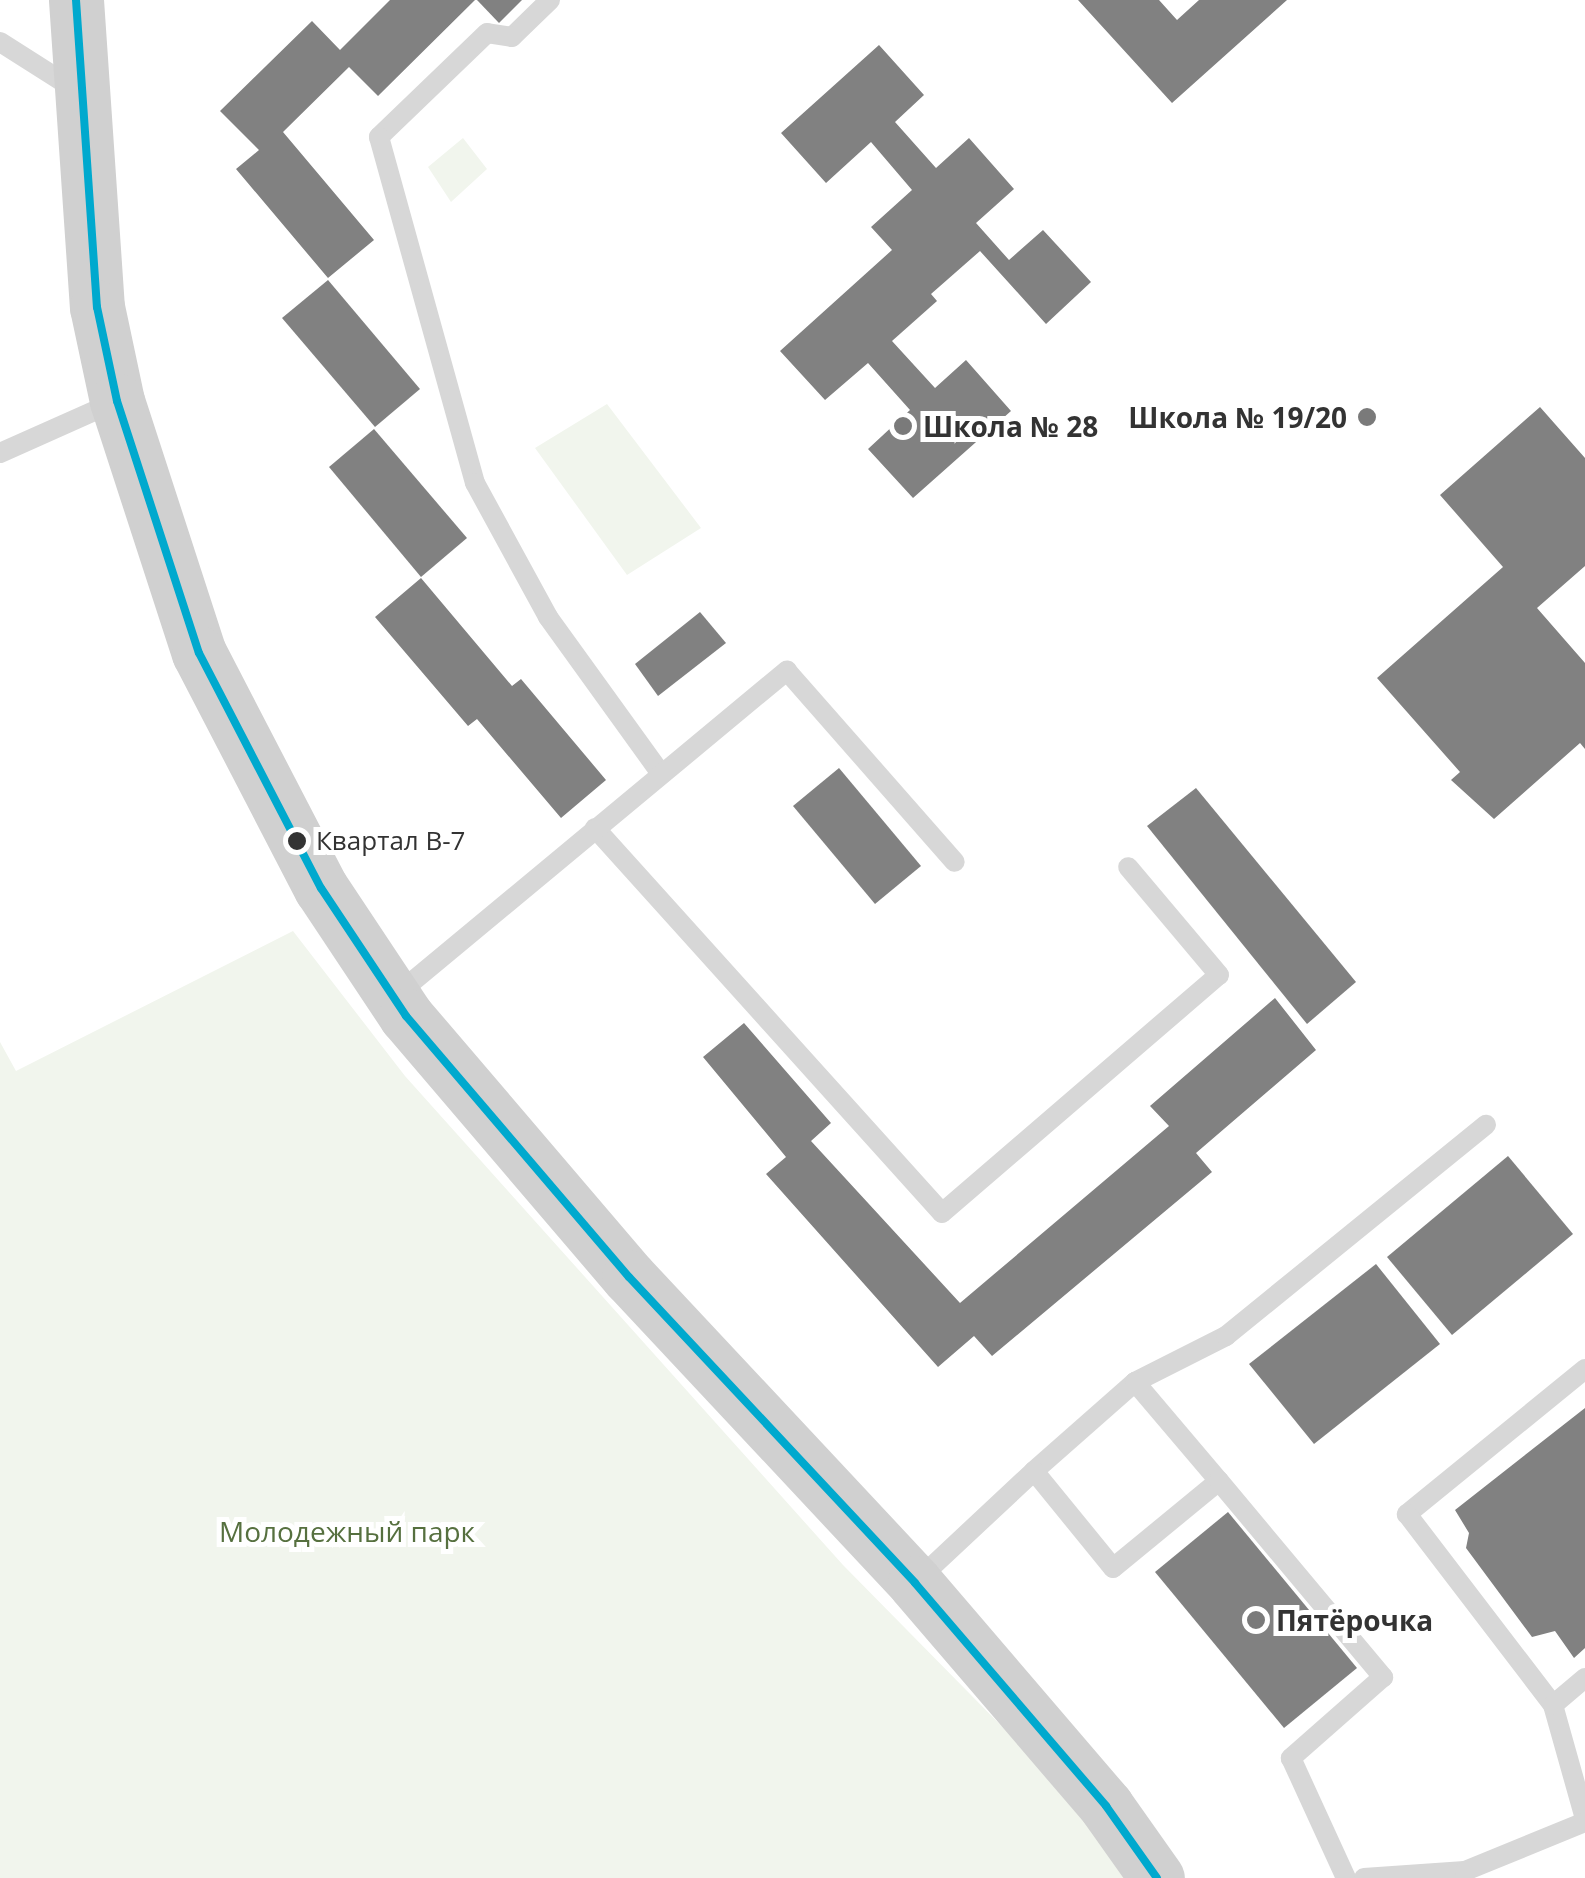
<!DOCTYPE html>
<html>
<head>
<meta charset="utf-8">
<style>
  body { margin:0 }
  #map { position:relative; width:1585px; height:1878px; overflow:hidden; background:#fff; font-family:"Open Sans",sans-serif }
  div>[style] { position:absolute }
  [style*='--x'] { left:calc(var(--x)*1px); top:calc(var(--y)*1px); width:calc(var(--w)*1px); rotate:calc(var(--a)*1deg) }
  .green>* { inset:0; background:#f1f5ed }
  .building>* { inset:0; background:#818181 }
  .lane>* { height:20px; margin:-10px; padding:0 10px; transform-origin:10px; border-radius:10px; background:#d7d7d7 }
  .secondary>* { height:55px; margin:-27.5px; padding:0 27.5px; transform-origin:27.5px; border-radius:27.5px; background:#d0d0d0 }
  .bus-1>* { height:8px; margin:-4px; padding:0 4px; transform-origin:4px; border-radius:4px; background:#00a9ce }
  .dots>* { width:28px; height:28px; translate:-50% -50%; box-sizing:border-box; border:5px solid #fff; border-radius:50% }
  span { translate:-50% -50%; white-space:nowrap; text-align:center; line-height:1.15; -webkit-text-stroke:10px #fff; paint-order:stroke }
  .bus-label { font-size:26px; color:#333 }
  .left { translate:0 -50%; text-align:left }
  .poi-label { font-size:28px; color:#333; font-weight:700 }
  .right { translate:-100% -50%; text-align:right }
  .park-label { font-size:28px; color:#56703f }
</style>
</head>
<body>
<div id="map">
  <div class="green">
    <i style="clip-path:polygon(463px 138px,487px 169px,451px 202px,428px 167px)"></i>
    <i style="clip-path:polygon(607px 404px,701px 528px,627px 575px,535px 448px)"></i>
    <i style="clip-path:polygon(293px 931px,405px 1076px,843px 1565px,1040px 1765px,1129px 1878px,0 1878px,0 1042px,16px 1071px)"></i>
  </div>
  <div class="building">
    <i style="clip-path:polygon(390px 0,475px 0,378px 96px,349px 67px,283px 132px,374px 240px,328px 278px,236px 169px,259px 150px,220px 111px,312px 21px,340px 50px)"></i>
    <i style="clip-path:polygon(477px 0,522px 0,499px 23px)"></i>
    <i style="clip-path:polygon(1078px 0,1159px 0,1177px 20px,1199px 0,1287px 0,1172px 103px)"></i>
    <i style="clip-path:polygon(879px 45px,924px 95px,895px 122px,936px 168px,969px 138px,1014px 189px,976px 223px,1009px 260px,1043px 230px,1091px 282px,1046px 324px,980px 251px,931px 294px,937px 301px,892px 341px,935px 388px,966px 360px,1011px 411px,913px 498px,868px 449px,910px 410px,868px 363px,825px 400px,780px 351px,892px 250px,871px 227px,912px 190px,871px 142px,826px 183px,781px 133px)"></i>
    <i style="clip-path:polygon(328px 280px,420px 389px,375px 427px,282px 318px)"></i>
    <i style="clip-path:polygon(1540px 407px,1585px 458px,1585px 566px,1537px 608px,1585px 663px,1585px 749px,1580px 743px,1494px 819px,1451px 780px,1460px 772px,1377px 678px,1503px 567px,1440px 495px)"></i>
    <i style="clip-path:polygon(374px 429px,467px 538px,421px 577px,329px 467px)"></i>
    <i style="clip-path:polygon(421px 578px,512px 686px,521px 679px,606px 780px,561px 818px,477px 719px,468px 726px,375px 617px)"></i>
    <i style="clip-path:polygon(700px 612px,726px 643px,658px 696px,635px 664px)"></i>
    <i style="clip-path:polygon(839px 768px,921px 866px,875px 904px,793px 806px)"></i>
    <i style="clip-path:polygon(1196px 788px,1356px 982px,1307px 1024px,1147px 826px)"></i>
    <i style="clip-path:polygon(1275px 998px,1316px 1050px,1196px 1153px,1212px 1172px,992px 1356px,974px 1336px,938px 1367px,766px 1174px,786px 1157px,703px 1057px,744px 1023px,831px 1123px,811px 1141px,960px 1303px,1169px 1126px,1150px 1106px)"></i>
    <i style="clip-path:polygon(1508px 1156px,1573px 1234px,1452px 1335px,1387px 1257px)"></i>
    <i style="clip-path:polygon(1376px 1264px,1440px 1344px,1314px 1444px,1249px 1364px)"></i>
    <i style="clip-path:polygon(1585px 1408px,1585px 1648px,1574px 1658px,1555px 1631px,1532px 1637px,1466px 1548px,1469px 1533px,1455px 1510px)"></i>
    <i style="clip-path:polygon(1228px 1512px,1357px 1668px,1284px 1728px,1155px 1572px)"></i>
  </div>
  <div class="lane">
    <i style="--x:550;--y:0;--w:53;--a:135.8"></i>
    <i style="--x:512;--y:37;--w:25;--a:-171"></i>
    <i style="--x:487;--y:33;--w:150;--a:136.1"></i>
    <i style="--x:379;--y:137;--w:359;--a:74.5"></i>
    <i style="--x:475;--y:483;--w:153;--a:61.4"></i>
    <i style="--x:548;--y:617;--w:190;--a:54.2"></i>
    <i style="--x:0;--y:42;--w:88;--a:32.4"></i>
    <i style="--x:0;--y:453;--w:128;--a:-24"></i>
    <i style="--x:595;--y:828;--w:518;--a:47.97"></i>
    <i style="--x:942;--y:1213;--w:365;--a:-40.7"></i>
    <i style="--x:1219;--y:975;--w:141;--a:-130.1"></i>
    <i style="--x:407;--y:986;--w:494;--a:-39.7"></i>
    <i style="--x:787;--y:671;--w:254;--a:48.7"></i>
    <i style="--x:1585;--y:1369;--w:230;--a:140.8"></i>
    <i style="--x:1407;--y:1514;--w:240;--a:52.6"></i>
    <i style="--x:1553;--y:1705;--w:118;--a:74.3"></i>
    <i style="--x:1135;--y:1382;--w:102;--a:-26.8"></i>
    <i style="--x:1226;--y:1336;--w:335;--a:-39.1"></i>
    <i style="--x:1034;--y:1471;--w:135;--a:-41.4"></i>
    <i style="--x:1135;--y:1382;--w:130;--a:49.7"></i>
    <i style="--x:925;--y:1573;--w:149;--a:-43.1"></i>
    <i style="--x:1034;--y:1471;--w:125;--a:50.8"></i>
    <i style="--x:1113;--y:1568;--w:137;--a:-39.4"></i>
    <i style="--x:1219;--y:1481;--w:256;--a:50.1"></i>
    <i style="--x:1383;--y:1677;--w:123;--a:138.6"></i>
    <i style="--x:1291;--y:1758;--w:132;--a:65.4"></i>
    <i style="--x:1553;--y:1705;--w:42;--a:-40.2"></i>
    <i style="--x:1364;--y:1878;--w:101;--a:-4"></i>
    <i style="--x:1465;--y:1871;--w:130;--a:-22.2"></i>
  </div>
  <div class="secondary">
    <i style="--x:76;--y:0;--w:308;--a:86.1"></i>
    <i style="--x:97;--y:307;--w:96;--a:78"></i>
    <i style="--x:117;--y:401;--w:265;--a:72"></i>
    <i style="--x:199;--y:653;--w:265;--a:62.6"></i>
    <i style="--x:321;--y:888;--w:154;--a:56.4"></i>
    <i style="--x:406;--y:1016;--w:343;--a:49.5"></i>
    <i style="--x:629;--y:1277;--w:419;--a:46.9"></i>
    <i style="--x:915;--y:1583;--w:294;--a:49.4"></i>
    <i style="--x:1106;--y:1806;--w:88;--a:54.7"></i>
  </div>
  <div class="bus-1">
    <i style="--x:76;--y:0;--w:308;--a:86.1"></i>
    <i style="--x:97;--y:307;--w:96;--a:78"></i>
    <i style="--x:117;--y:401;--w:265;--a:72"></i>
    <i style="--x:199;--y:653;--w:265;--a:62.6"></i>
    <i style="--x:321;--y:888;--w:154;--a:56.4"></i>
    <i style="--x:406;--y:1016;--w:343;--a:49.5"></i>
    <i style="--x:629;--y:1277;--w:419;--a:46.9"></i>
    <i style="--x:915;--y:1583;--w:294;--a:49.4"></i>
    <i style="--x:1106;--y:1806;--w:88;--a:54.7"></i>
  </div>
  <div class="dots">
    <i style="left:1367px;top:417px;background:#7a7a7a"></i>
    <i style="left:903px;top:426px;background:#7a7a7a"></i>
    <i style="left:297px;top:841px;background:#333"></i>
    <i style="left:1256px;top:1620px;background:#7a7a7a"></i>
  </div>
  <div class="bus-label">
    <span class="left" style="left:316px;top:841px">Квартал В-7</span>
  </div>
  <div class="poi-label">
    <span class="right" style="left:1347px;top:417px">Школа № 19/20</span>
    <span class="left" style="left:923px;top:426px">Школа № 28</span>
    <span class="left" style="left:1276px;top:1620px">Пятёрочка</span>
  </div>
  <div class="park-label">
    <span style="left:347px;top:1531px">Молодежный парк</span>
  </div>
</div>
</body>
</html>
